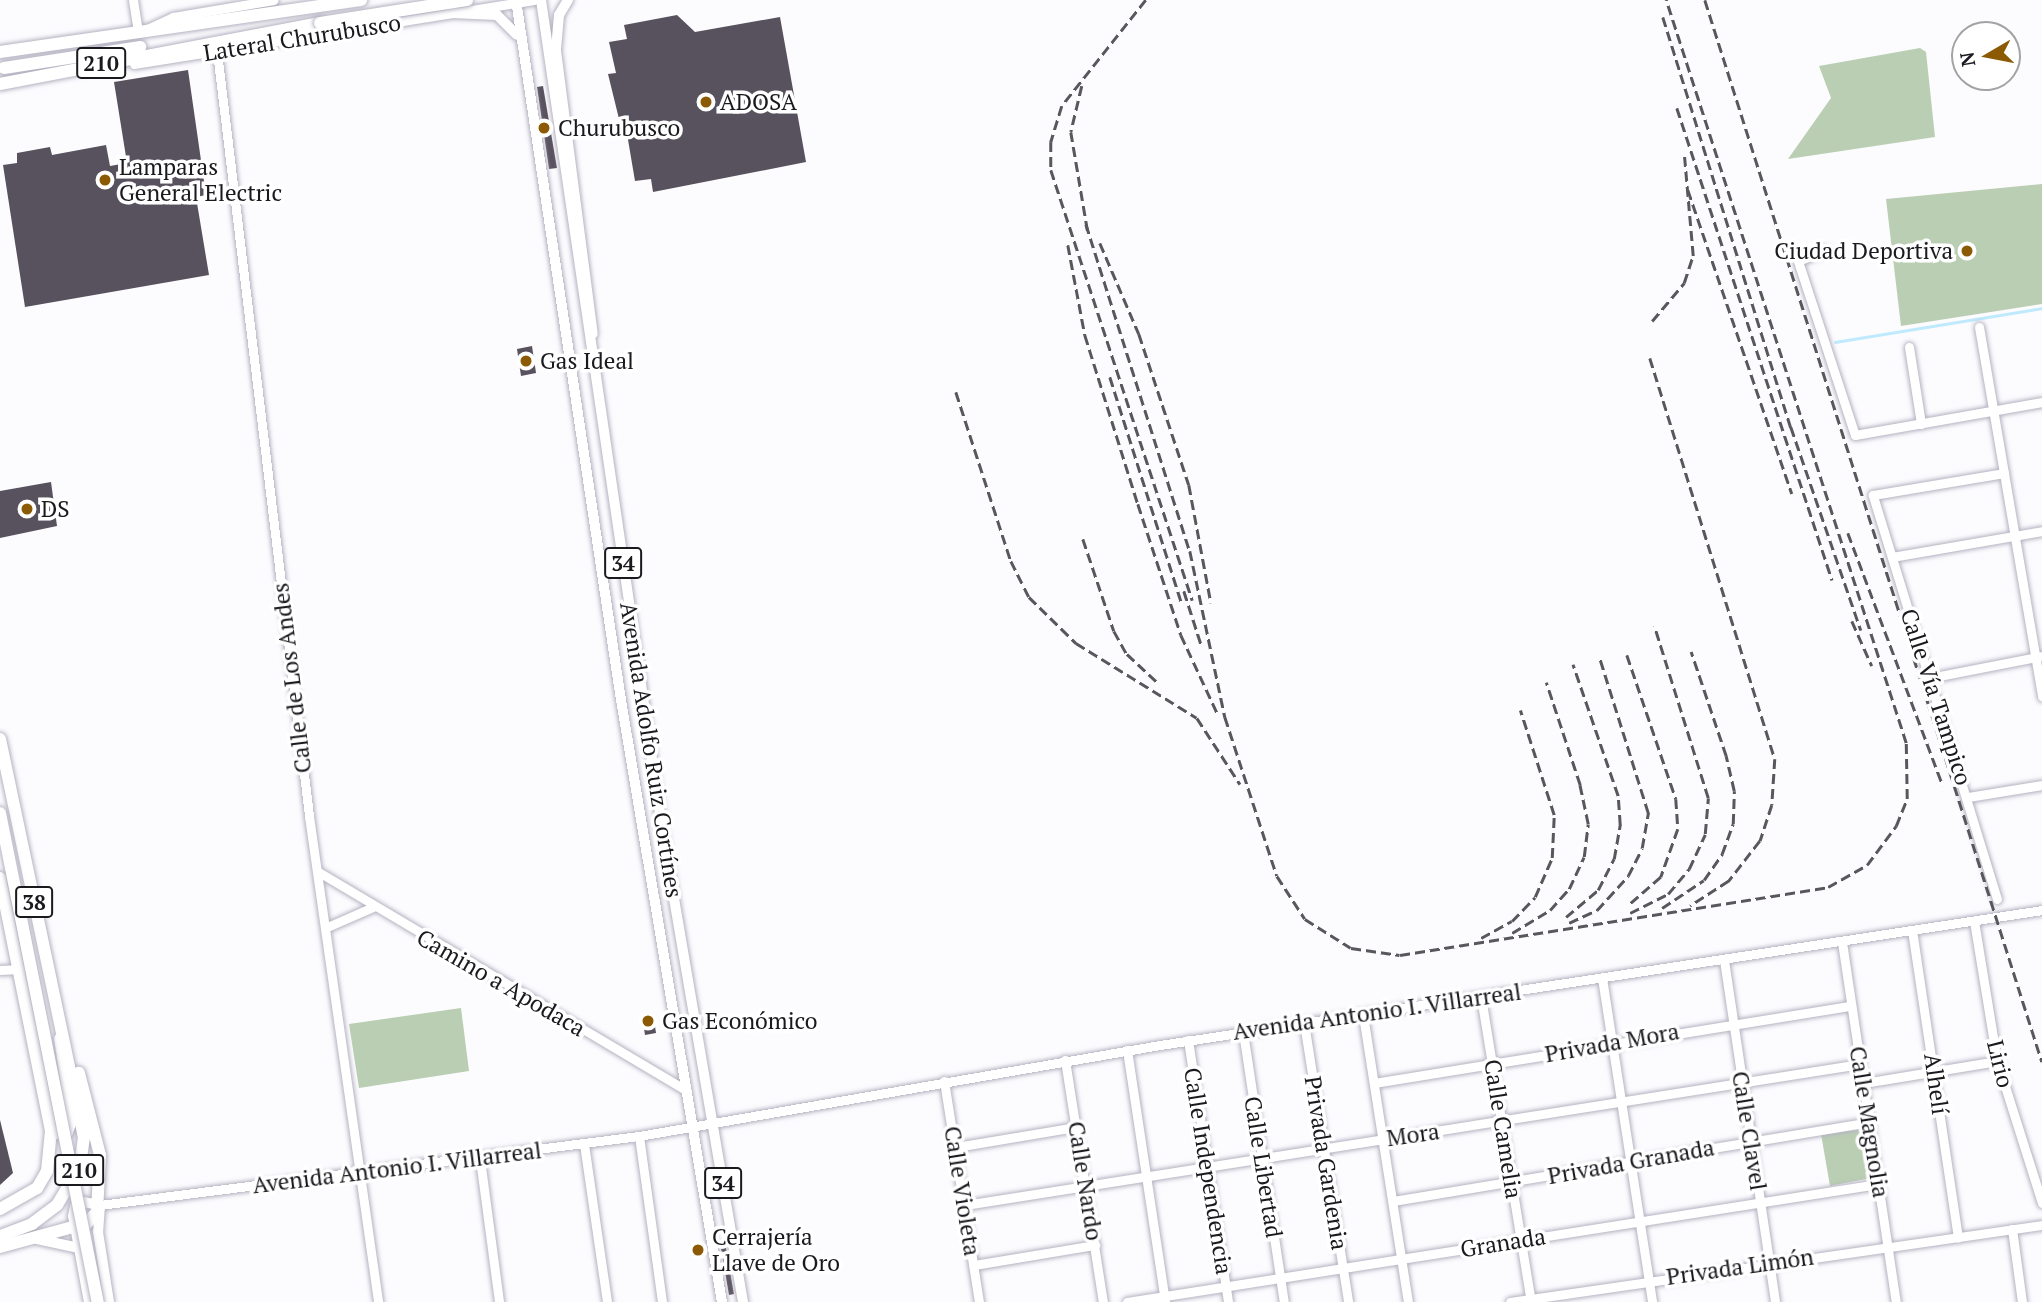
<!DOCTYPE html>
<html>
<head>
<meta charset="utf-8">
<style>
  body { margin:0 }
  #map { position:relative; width:2042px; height:1302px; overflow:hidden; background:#fcfbfe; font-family:"PT Serif",serif }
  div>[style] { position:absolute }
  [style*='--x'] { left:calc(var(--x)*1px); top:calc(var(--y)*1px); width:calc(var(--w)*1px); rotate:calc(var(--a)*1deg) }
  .green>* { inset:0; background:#baceb3 }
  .stream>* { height:2.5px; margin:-1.25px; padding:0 1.25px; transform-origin:1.25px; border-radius:1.25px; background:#bfeafd }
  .building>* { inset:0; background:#58515e }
  .roads { filter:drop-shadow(0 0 2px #b5b2c1) drop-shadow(0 0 2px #b5b2c1) }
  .minor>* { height:9px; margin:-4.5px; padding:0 4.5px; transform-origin:4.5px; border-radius:4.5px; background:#fff }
  .major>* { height:10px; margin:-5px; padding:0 5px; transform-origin:5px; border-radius:5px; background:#fff }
  .highway>* { height:12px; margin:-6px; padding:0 6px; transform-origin:6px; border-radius:6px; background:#fff }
  .rail>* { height:2.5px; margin-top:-1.25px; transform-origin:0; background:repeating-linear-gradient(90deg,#58575c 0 10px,transparent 0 15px) }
  .bridges { filter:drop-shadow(0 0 2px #b5b2c1) drop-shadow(0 0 2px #b5b2c1) }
  .highway-bridge>* { height:12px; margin:-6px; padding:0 6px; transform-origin:6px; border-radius:6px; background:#fff }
  .dots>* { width:19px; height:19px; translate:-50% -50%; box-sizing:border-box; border:4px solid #fff; border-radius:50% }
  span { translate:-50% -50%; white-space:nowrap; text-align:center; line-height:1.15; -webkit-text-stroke:7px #fff; paint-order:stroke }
  .shield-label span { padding:2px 5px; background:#fff; border:2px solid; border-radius:5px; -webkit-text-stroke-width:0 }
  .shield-label { font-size:21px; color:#1a191e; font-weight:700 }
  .street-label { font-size:23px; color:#1a191e }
  .poi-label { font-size:23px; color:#1a191e }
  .left { translate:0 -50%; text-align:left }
  .right { translate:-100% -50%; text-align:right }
  .north { position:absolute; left:1951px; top:21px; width:70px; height:70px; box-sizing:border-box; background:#fff; border:2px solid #a3a3a5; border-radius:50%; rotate:260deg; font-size:19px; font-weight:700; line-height:28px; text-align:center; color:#1a191e }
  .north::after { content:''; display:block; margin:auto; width:24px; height:32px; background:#8c5a05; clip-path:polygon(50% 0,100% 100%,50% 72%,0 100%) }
</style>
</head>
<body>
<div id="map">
  <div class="green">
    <i style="clip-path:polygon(1920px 48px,1926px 52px,1935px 137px,1788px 159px,1831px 98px,1819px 66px)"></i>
    <i style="clip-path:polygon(2042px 184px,2042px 304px,1901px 326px,1886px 199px)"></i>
    <i style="clip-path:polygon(461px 1008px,469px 1071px,359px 1088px,349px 1024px)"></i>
    <i style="clip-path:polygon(1865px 1129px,1871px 1178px,1830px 1186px,1821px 1134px)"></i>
  </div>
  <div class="stream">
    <i style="--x:1835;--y:342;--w:210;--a:-9.3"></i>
  </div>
  <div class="building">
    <i style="clip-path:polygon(677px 15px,695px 32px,780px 17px,806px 162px,653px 192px,651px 179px,635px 181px,625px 122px,620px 123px,608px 74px,616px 73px,609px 42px,627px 39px,624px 25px)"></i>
    <i style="clip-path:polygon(188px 70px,206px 195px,196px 197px,209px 275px,25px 307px,3px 165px,17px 163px,17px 153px,50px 147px,52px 155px,106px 145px,110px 166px,127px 163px,114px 82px)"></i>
    <i style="clip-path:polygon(543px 86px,557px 168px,549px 169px,537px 87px)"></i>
    <i style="clip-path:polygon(532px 346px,536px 373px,521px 376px,517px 349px)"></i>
    <i style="clip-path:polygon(51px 482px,57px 526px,0 538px,0 491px)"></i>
    <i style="clip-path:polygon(653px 1013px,656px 1033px,645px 1035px,642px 1015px)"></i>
    <i style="clip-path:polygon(0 1120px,13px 1173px,0 1185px)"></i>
    <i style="clip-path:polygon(726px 1248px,734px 1294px,729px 1295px,721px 1249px)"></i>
  </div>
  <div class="roads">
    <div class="minor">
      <i style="--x:133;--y:0;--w:32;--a:81"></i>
      <i style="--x:147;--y:29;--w:29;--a:-25"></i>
      <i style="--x:173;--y:17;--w:102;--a:-9.6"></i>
      <i style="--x:217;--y:52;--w:770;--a:83.13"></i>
      <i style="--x:309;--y:816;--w:491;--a:81.9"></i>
      <i style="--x:134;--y:64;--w:405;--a:-9.1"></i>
      <i style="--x:1825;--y:250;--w:29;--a:158"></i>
      <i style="--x:1798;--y:261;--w:183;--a:71.9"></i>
      <i style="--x:1855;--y:435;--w:190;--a:-10"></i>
      <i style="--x:1979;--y:327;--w:375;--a:80.3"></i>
      <i style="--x:1909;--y:347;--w:78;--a:81.1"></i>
      <i style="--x:1892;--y:557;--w:152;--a:-9.8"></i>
      <i style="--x:1929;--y:678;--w:115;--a:-11"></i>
      <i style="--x:1968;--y:797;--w:75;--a:-9.2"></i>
      <i style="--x:317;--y:871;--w:430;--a:30.7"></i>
      <i style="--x:1997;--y:899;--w:423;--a:-107.1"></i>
      <i style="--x:1873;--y:495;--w:133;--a:-9.5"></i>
      <i style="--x:1974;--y:921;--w:142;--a:80.7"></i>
      <i style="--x:1997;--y:1061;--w:149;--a:72.4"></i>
      <i style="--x:325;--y:928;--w:52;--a:-23.6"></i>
      <i style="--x:1912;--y:930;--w:311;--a:81.5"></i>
      <i style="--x:1842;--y:942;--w:364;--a:81.5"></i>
      <i style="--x:1724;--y:960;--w:346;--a:81.5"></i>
      <i style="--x:0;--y:970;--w:20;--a:-3"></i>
      <i style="--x:1602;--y:978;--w:328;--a:81.2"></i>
      <i style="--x:1481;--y:997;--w:309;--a:80.7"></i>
      <i style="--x:1363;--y:1015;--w:291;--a:81.1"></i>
      <i style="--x:1304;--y:1023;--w:282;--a:81"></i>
      <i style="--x:1243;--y:1032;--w:273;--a:81.4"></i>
      <i style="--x:1188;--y:1040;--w:265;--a:81.3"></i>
      <i style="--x:1127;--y:1050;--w:255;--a:81.4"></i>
      <i style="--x:1065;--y:1060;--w:245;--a:81.1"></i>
      <i style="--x:944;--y:1081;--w:224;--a:81"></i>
      <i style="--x:1374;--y:1083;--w:483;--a:-9.2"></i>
      <i style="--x:1864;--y:1083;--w:135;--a:-9.4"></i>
      <i style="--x:639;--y:1136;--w:168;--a:82.1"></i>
      <i style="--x:584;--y:1144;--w:160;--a:81.7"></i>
      <i style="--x:956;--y:1147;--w:122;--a:-9.5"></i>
      <i style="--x:480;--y:1159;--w:144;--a:82.4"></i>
      <i style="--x:1393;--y:1201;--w:483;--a:-9.4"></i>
      <i style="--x:100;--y:1205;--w:543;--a:-7.3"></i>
      <i style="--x:639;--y:1136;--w:529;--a:-9.91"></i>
      <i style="--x:1160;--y:1045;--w:892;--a:-8.7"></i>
      <i style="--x:965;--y:1205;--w:906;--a:-8.95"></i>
      <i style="--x:2012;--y:1229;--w:74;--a:82.2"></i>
      <i style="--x:974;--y:1265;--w:123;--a:-9.4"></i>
      <i style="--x:1127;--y:1302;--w:760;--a:-8.93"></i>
      <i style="--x:1510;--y:1302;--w:538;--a:-8.24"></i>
    </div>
    <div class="major">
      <i style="--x:516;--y:0;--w:708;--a:81.47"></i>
      <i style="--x:621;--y:700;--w:610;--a:80.48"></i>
      <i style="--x:541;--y:0;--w:843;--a:81.68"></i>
      <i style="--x:663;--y:834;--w:475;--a:80.3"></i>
      <i style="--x:568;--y:0;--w:17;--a:121"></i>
      <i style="--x:559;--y:15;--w:36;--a:95"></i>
      <i style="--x:556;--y:51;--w:285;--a:82.6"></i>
      <i style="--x:452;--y:13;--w:45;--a:2.5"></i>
      <i style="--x:497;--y:15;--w:28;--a:45"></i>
      <i style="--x:37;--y:1239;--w:43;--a:12.1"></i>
      <i style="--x:89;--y:1302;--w:87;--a:-100.5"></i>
      <i style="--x:73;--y:1216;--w:10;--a:-79"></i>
      <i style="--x:75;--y:1206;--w:9;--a:-27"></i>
      <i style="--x:83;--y:1202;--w:17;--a:10"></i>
      <i style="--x:100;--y:1205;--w:27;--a:94"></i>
      <i style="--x:98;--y:1232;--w:71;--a:81.1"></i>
    </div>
    <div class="highway">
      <i style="--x:0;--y:52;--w:365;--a:-8.2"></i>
      <i style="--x:4;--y:68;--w:138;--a:-8.8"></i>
      <i style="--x:0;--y:84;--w:326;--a:-10.8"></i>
      <i style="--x:0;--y:739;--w:407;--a:78.1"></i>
      <i style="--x:84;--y:1137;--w:30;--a:98"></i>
      <i style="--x:80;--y:1167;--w:44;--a:121.2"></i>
      <i style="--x:57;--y:1205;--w:31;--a:143"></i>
      <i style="--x:32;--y:1224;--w:34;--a:159"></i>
      <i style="--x:0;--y:878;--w:258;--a:78.6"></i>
      <i style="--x:51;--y:1131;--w:40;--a:95.7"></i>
      <i style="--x:47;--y:1171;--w:20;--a:120"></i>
      <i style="--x:37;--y:1188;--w:43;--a:150.4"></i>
      <i style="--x:55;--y:1133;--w:12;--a:-5"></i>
      <i style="--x:67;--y:1132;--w:15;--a:-70"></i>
      <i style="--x:72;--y:1118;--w:80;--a:-98.6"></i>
      <i style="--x:0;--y:1247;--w:90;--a:-15.4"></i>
      <i style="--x:87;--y:1223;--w:15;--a:-48"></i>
      <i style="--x:97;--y:1212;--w:57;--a:-87"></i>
      <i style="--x:100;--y:1155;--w:85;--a:-104.4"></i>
    </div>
  </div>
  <div class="rail">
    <i style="--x:1146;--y:0;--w:135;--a:128.4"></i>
    <i style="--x:1062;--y:106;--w:38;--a:107"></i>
    <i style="--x:1051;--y:142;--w:28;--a:90"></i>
    <i style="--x:1051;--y:170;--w:453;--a:71.8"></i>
    <i style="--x:1705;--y:0;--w:1114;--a:72.39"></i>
    <i style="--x:1663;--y:17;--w:430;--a:72.7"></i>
    <i style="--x:1791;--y:427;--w:215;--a:71"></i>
    <i style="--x:1082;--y:86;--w:47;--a:103.4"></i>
    <i style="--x:1071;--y:132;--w:102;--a:80.4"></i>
    <i style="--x:1677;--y:108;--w:497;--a:71.8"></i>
    <i style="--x:1688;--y:190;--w:321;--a:71.1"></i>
    <i style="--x:1086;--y:224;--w:343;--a:72.4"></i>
    <i style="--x:1190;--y:551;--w:170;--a:78.1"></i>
    <i style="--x:1225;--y:717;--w:167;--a:71.9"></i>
    <i style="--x:1277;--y:876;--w:51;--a:56.9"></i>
    <i style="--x:1305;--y:919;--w:54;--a:32.2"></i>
    <i style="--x:1351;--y:948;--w:49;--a:8.1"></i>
    <i style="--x:1400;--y:955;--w:433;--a:-9"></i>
    <i style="--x:1828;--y:887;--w:45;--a:-29.4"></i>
    <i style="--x:1867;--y:865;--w:49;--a:-53.4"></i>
    <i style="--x:1896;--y:826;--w:29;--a:-68"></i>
    <i style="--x:1907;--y:799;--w:56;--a:-91"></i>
    <i style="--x:1906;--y:743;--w:781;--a:-107.9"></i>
    <i style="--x:1100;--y:243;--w:99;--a:66.8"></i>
    <i style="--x:1139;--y:334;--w:159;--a:71.7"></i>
    <i style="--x:1189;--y:485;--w:120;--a:79.4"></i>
    <i style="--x:1068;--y:245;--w:92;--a:79.3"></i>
    <i style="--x:1085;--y:335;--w:177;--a:72.6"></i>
    <i style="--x:1138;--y:504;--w:138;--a:71.8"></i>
    <i style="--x:1181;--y:635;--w:90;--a:65.1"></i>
    <i style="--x:1652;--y:321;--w:50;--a:-49.9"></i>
    <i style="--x:1684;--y:283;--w:28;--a:-72"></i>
    <i style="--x:1693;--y:256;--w:102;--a:-95"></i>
    <i style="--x:1650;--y:358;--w:420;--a:72.7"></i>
    <i style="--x:1775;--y:759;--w:46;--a:93.7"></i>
    <i style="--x:1772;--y:805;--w:38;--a:108"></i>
    <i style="--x:1760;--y:841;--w:51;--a:127.8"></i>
    <i style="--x:1729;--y:881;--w:46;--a:147.3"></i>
    <i style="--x:1110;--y:377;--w:238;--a:72.4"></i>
    <i style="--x:956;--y:392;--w:178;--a:72"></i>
    <i style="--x:1011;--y:561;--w:40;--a:63.4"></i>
    <i style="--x:1029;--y:597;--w:66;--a:44.4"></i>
    <i style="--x:1076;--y:643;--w:142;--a:31.8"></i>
    <i style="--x:1197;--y:718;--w:79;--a:56.9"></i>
    <i style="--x:1848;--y:533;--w:270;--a:69.4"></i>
    <i style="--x:1083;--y:539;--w:97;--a:71.4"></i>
    <i style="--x:1114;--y:631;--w:26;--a:61"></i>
    <i style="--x:1127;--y:654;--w:41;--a:43"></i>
    <i style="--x:1184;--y:591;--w:59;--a:72.2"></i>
    <i style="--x:1852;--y:621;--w:49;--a:66"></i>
    <i style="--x:1627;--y:655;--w:152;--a:71.2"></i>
    <i style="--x:1676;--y:799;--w:30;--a:86"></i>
    <i style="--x:1678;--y:829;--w:51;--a:109.5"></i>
    <i style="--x:1661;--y:877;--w:43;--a:138.8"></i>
    <i style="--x:1662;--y:908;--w:50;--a:-33.7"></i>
    <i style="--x:1704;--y:880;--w:32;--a:-55"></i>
    <i style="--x:1722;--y:854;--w:32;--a:-70"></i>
    <i style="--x:1733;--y:824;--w:33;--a:-88"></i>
    <i style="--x:1734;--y:791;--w:36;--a:-103"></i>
    <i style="--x:1726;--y:756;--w:110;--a:-108.6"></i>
    <i style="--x:1630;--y:913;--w:42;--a:-26.6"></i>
    <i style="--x:1668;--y:894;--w:33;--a:-50"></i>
    <i style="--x:1689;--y:869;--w:38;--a:-65"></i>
    <i style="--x:1705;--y:834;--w:36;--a:-85"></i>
    <i style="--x:1708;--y:798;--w:180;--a:-107.4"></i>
    <i style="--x:1566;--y:917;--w:42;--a:-40.2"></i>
    <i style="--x:1598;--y:890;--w:35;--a:-63"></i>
    <i style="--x:1614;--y:859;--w:35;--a:-80"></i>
    <i style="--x:1620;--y:825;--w:29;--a:-94"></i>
    <i style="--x:1618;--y:796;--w:139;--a:-109"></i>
    <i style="--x:1569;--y:923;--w:31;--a:-25"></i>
    <i style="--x:1597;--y:910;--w:46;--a:-47.6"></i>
    <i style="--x:1628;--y:876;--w:31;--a:-63"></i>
    <i style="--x:1642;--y:848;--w:36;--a:-80"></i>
    <i style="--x:1648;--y:813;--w:164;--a:-107.4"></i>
    <i style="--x:1512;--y:933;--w:44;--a:-31.2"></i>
    <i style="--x:1550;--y:910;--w:28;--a:-48"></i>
    <i style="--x:1569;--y:889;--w:35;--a:-65"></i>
    <i style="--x:1584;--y:857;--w:33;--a:-83"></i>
    <i style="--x:1588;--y:824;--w:40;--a:-102"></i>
    <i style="--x:1580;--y:785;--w:108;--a:-108.3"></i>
    <i style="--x:1481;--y:938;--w:35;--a:-29"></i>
    <i style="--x:1512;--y:921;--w:33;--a:-46"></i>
    <i style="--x:1535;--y:897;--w:43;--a:-66.4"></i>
    <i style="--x:1552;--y:858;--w:43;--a:-87.3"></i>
    <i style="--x:1554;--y:815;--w:110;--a:-107.9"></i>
  </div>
  <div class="bridges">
    <div class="highway-bridge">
      <i style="--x:320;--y:23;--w:149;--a:-8.9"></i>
      <i style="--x:0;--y:813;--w:499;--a:78.7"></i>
    </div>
  </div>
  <div class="dots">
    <i style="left:706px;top:102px;background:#8c5a05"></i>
    <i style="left:544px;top:128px;background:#8c5a05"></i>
    <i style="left:105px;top:180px;background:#8c5a05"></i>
    <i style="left:1967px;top:251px;background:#8c5a05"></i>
    <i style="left:526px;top:361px;background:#8c5a05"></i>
    <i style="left:27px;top:509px;background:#8c5a05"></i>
    <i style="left:648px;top:1021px;background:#8c5a05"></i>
    <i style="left:698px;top:1250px;background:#8c5a05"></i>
  </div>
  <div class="shield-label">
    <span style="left:101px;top:63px">210</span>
    <span style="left:623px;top:563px">34</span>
    <span style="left:34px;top:902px">38</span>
    <span style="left:79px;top:1170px">210</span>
    <span style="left:723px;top:1183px">34</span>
  </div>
  <div class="street-label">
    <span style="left:302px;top:38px;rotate:-9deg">Lateral Churubusco</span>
    <span style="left:292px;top:678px;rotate:-97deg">Calle de Los Andes</span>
    <span style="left:1936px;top:697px;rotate:72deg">Calle Vía Tampico</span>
    <span style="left:651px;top:750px;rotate:81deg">Avenida Adolfo Ruiz Cortínes</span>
    <span style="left:501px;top:983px;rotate:30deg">Camino a Apodaca</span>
    <span style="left:1377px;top:1012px;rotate:-8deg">Avenida Antonio I. Villarreal</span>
    <span style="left:1612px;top:1043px;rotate:-10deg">Privada Mora</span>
    <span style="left:2000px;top:1064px;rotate:76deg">Lirio</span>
    <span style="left:1936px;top:1084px;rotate:82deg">Alhelí</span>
    <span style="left:1869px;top:1122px;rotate:81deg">Calle Magnolia</span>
    <span style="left:1503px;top:1129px;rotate:81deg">Calle Camelia</span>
    <span style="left:1749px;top:1131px;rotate:81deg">Calle Clavel</span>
    <span style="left:1413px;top:1135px;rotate:-8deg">Mora</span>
    <span style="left:1631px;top:1162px;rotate:-10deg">Privada Granada</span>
    <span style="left:1326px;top:1163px;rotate:81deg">Privada Gardenia</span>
    <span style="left:1263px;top:1167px;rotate:81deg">Calle Libertad</span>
    <span style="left:397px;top:1168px;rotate:-7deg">Avenida Antonio I. Villarreal</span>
    <span style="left:1208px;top:1171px;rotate:81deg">Calle Independencia</span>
    <span style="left:1085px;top:1181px;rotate:81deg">Calle Nardo</span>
    <span style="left:962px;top:1191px;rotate:81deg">Calle Violeta</span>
    <span style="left:1503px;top:1243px;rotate:-9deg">Granada</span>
    <span style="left:1740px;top:1267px;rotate:-8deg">Privada Limón</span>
  </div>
  <div class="poi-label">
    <span class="left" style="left:720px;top:102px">ADOSA</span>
    <span class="left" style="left:558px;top:128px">Churubusco</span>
    <span class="left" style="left:119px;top:180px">Lamparas<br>General Electric</span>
    <span class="right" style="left:1953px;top:251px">Ciudad Deportiva</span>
    <span class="left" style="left:540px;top:361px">Gas Ideal</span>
    <span class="left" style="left:41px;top:509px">DS</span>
    <span class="left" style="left:662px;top:1021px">Gas Económico</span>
    <span class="left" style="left:712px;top:1250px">Cerrajería<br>Llave de Oro</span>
  </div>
  <div class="north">N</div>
</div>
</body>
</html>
